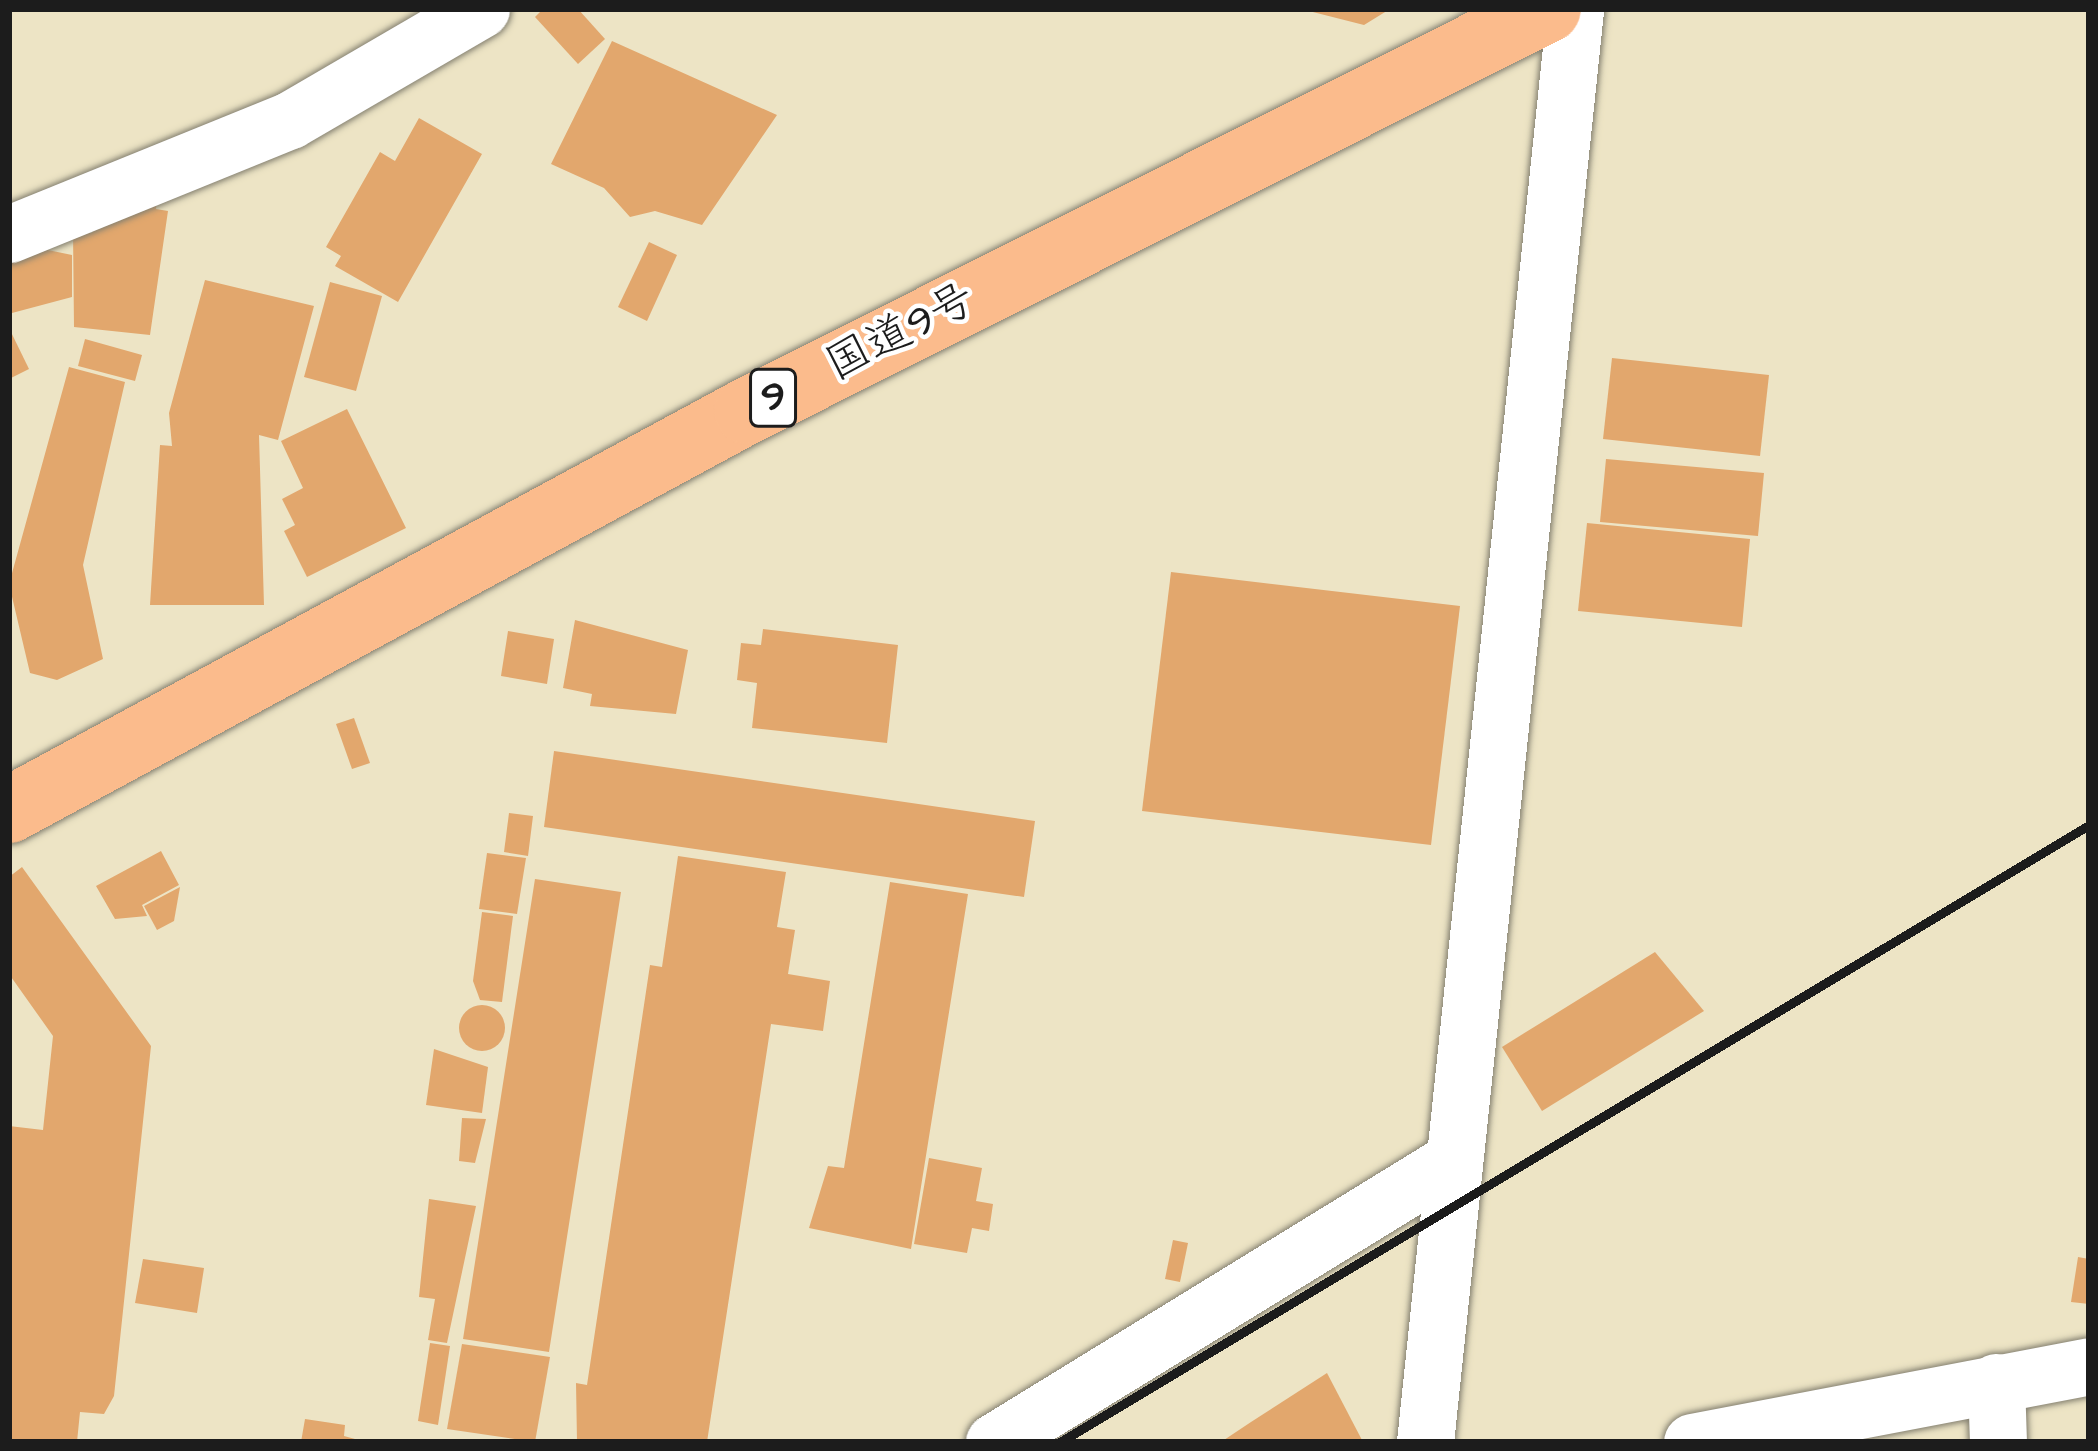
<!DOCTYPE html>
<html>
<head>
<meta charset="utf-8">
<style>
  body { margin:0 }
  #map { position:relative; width:2098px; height:1451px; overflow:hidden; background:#ede4c5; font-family:"Architects Daughter","Klee One",sans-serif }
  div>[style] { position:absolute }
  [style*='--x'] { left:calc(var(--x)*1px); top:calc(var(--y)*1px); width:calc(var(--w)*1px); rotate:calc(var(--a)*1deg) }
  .building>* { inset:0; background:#e2a76d }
  .round { border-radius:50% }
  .roads { filter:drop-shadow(0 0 3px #848070) drop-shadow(0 0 3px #848070) }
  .street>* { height:57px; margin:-28.5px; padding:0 28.5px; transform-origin:28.5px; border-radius:28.5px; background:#fff }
  .highway>* { height:66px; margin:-33px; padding:0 33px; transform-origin:33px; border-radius:33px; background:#fbbb8c }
  .rail>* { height:9px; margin:-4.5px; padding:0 4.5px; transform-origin:4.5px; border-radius:4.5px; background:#1c1c1c }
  span { translate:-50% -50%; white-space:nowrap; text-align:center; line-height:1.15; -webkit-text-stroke:9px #fff; paint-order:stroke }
  .shield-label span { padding:3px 9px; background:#fff; border:3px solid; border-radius:9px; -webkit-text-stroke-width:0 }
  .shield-label { font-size:42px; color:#1c1c1c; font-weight:700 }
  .street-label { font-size:45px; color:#1c1c1c }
  .frame { position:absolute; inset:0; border:12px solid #1c1c1c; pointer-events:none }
</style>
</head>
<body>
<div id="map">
  <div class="building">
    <i style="clip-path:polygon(543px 9px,578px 9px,605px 39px,578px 64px,535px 17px)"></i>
    <i style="clip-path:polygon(1301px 9px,1390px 9px,1364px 25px)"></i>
    <i style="clip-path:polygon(612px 41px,777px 115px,702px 225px,655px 211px,630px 217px,604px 188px,551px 164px)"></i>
    <i style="clip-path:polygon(419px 118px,482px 154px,398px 302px,335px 266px,341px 256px,326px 247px,380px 152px,395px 161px)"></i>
    <i style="clip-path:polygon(159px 181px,156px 209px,168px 211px,150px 335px,74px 327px,73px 231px,92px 233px,94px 216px)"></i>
    <i style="clip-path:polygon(9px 242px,72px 255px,72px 297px,12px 313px)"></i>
    <i style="clip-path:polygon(649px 242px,677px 255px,647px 321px,618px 307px)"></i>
    <i style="clip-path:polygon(205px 280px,314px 306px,278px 440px,259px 435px,264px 605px,150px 605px,160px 445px,172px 446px,169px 413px)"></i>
    <i style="clip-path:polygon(330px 282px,382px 296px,356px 391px,304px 377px)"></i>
    <i style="clip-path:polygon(9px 328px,29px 369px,9px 379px)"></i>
    <i style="clip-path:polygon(85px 339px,142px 355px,135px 381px,78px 366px)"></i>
    <i style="clip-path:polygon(1612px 358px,1769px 375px,1760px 456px,1603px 439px)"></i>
    <i style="clip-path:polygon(69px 367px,125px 382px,83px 565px,103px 659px,57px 680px,30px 673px,9px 584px)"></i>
    <i style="clip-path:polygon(347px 409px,406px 528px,307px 577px,284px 531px,295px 525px,282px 499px,303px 488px,281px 441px)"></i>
    <i style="clip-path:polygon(1606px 459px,1764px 473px,1758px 536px,1600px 522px)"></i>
    <i style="clip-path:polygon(1587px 523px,1750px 539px,1742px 627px,1578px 611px)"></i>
    <i style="clip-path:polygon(1171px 572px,1460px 606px,1431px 845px,1142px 811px)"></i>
    <i style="clip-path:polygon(575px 620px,688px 650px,676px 714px,590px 706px,592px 694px,563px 688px)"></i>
    <i style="clip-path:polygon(763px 629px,898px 645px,887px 743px,752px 728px,757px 683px,737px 680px,741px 643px,761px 645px)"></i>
    <i style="clip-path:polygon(508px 631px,554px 639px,547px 684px,501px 676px)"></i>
    <i style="clip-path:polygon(354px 718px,370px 763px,352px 769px,336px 724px)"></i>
    <i style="clip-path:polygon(554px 751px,1035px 821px,1024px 897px,544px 827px)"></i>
    <i style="clip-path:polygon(509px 813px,533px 816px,528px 856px,504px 852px)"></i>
    <i style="clip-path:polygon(161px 851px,179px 885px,142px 905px,147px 916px,115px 919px,96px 886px)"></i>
    <i style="clip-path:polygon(487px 853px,526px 858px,517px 914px,479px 909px)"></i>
    <i style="clip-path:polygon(678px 856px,786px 872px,777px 927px,795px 930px,788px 974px,830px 981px,823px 1031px,771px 1024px,707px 1442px,577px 1442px,576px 1383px,587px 1385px,650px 965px,662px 967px)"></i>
    <i style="clip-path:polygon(22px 867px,151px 1046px,114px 1396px,104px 1414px,80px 1412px,77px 1442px,9px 1442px,9px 1126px,43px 1130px,53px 1036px,9px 974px,9px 877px)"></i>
    <i style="clip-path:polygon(535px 879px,621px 892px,549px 1352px,463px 1339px)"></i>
    <i style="clip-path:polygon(890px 882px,968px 894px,911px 1249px,809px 1228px,828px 1166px,844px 1168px)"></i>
    <i style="clip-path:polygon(180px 887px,174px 921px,157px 930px,144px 906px)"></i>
    <i style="clip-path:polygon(482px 912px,513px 916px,502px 1002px,480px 1000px,473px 981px)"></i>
    <i style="clip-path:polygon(1655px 952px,1704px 1011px,1542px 1111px,1502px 1047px)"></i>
    <i class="round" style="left:459px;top:1005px;width:46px;height:46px"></i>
    <i style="clip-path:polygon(434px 1049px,488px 1067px,482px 1113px,426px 1105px)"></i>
    <i style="clip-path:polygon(462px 1118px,486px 1119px,475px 1163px,459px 1161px)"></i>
    <i style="clip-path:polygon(929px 1158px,982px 1168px,976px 1201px,993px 1204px,989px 1231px,972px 1228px,967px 1253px,914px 1244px)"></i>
    <i style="clip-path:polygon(429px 1199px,476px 1206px,447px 1343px,428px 1340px,435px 1299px,419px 1297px)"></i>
    <i style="clip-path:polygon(1173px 1240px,1188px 1243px,1180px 1282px,1165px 1279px)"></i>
    <i style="clip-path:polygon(2078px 1257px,2089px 1259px,2089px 1304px,2071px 1302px)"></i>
    <i style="clip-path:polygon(143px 1259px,204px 1268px,197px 1313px,135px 1303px)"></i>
    <i style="clip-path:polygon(430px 1343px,450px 1346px,438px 1425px,418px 1421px)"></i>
    <i style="clip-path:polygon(462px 1344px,550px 1357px,535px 1442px,447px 1429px)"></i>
    <i style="clip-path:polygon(1327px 1373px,1363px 1442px,1221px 1442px,1251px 1422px)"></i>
    <i style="clip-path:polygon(305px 1419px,345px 1425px,344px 1436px,366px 1442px,301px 1442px)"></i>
  </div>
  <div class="roads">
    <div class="street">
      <i style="--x:9;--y:234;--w:303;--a:-22.1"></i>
      <i style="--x:290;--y:120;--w:221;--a:-30.2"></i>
      <i style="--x:1996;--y:1382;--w:60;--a:88.1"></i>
      <i style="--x:994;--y:1442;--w:535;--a:-31.55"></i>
      <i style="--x:1425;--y:1442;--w:1441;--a:-84.02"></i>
      <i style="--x:1692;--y:1442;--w:404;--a:-10.8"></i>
    </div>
    <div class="highway">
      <i style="--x:9;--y:810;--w:839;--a:-28.4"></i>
      <i style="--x:747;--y:411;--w:896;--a:-26.65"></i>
    </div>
  </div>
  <div class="rail">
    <i style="--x:1060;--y:1442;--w:1200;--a:-30.95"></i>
  </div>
  <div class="shield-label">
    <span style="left:773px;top:398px">9</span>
  </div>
  <div class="street-label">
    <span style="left:901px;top:333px;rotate:-27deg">国道9号</span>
  </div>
  <div class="frame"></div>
</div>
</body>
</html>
